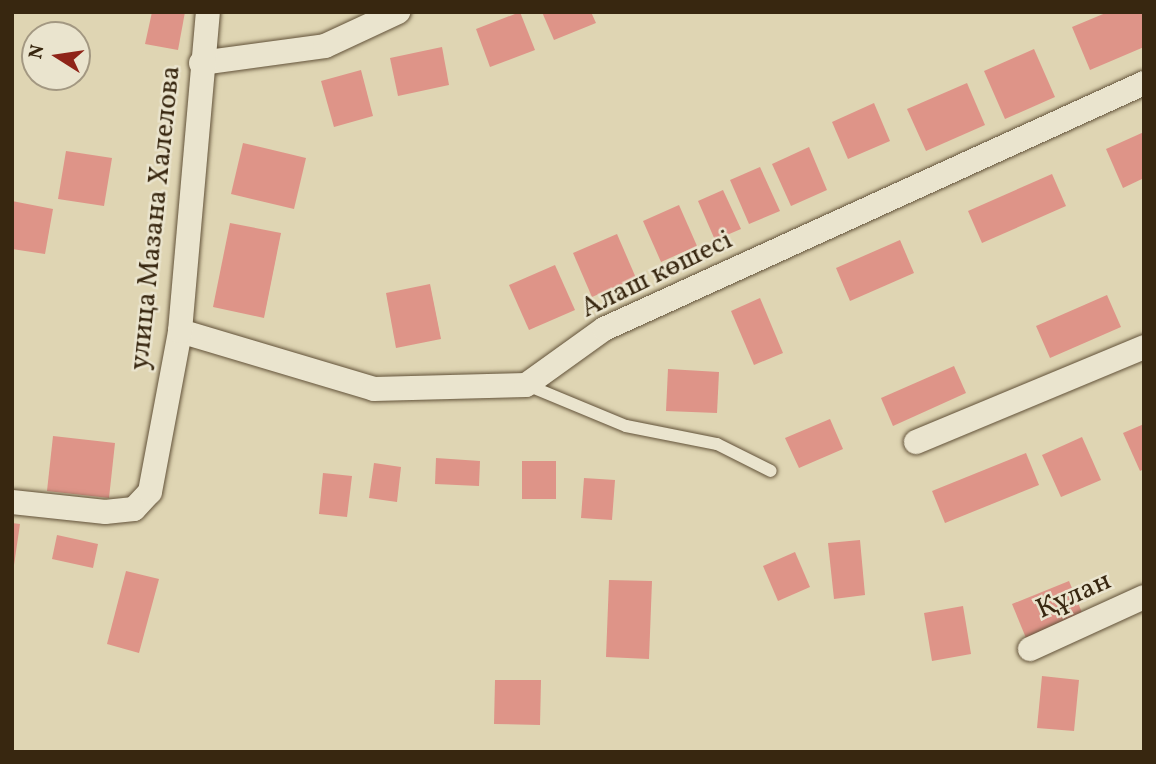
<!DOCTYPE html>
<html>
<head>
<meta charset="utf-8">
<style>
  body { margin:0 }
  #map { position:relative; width:1156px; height:764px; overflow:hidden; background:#dfd5b3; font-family:Vollkorn,serif }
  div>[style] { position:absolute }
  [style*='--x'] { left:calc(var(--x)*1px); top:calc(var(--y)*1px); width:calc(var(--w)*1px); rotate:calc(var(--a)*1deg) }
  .building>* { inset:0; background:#de9488 }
  .roads { filter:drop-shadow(0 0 2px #625239) drop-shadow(0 0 2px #625239) }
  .lane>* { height:12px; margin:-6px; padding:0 6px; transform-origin:6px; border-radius:6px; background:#eae4ce }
  .street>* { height:24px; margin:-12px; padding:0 12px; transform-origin:12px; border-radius:12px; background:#eae4ce }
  span { translate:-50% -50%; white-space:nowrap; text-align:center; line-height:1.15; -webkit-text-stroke:5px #eae4ce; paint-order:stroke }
  .street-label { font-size:28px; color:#382710 }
  .frame { position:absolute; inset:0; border:14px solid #382710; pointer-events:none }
  .north { position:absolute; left:21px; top:21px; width:70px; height:70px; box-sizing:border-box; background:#eae4ce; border:2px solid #a39882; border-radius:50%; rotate:282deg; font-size:19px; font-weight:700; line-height:28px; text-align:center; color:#382710 }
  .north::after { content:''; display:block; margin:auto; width:24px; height:32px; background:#8f2418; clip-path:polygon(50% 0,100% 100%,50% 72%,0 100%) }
</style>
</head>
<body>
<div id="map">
  <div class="building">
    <i style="clip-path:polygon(152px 12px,185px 12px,178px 50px,145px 44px)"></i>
    <i style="clip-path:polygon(520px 12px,535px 50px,490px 67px,476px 29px)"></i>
    <i style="clip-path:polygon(542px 12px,591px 12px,596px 23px,554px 40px)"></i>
    <i style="clip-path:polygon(1108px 12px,1144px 12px,1144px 47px,1090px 70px,1072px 27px)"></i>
    <i style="clip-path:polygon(442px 47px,449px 85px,398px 96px,390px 58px)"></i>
    <i style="clip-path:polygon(1034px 49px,1055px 97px,1005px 119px,984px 71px)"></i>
    <i style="clip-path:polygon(361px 70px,373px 116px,334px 127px,321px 81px)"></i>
    <i style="clip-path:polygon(967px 83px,985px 125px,926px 151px,907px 109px)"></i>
    <i style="clip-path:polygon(874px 103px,890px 141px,848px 159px,832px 122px)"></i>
    <i style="clip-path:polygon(1144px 132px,1144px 178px,1123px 188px,1106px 149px)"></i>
    <i style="clip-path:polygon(243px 143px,306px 158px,294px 209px,231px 194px)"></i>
    <i style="clip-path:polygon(809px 147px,827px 190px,791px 206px,772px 164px)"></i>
    <i style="clip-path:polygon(66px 151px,112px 158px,104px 206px,58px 199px)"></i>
    <i style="clip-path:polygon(760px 167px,780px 211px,749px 224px,730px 180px)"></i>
    <i style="clip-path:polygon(1052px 174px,1066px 206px,982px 243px,968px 211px)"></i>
    <i style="clip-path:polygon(723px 190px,741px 229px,715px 240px,698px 201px)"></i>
    <i style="clip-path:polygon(12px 201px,53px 209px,45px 254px,12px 249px)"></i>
    <i style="clip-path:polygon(679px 205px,697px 246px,661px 262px,643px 221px)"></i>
    <i style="clip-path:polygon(230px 223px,281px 233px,264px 318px,213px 307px)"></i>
    <i style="clip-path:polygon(617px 234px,636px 278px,592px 297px,573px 253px)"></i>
    <i style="clip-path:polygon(900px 240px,914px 273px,850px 301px,836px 268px)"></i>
    <i style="clip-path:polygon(555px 265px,575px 310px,529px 330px,509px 285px)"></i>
    <i style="clip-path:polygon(430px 284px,441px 339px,396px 348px,386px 293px)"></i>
    <i style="clip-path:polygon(1107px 295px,1121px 327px,1050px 358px,1036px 326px)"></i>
    <i style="clip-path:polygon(760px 298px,783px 353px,754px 365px,731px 311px)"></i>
    <i style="clip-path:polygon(954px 366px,966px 393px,893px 426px,881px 398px)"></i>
    <i style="clip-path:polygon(668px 369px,719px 372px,717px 413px,666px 411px)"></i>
    <i style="clip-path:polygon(830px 419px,843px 449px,799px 468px,785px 438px)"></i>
    <i style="clip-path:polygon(1144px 424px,1144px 469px,1140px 471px,1123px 433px)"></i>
    <i style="clip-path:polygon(53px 436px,115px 443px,109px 498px,47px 491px)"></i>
    <i style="clip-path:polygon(1082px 437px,1101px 480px,1061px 497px,1042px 455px)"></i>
    <i style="clip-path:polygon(1026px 453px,1039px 485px,945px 523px,932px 491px)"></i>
    <i style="clip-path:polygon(436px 458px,480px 461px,479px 486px,435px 484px)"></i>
    <i style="clip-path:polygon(522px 461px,556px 461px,556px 499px,522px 499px)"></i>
    <i style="clip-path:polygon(374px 463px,401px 467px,397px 502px,369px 498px)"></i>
    <i style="clip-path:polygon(323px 473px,352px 476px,347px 517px,319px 514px)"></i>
    <i style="clip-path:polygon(584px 478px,615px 480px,612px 520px,581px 518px)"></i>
    <i style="clip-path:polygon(12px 523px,20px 524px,14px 565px,12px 565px)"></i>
    <i style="clip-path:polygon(57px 535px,98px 544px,93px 568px,52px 559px)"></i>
    <i style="clip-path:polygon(860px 540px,865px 595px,834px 599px,828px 543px)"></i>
    <i style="clip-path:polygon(795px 552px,810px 587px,778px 601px,763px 566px)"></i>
    <i style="clip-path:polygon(126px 571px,159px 579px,139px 653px,107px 644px)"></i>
    <i style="clip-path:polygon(609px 580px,652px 581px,649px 659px,606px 657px)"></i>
    <i style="clip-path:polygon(1069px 581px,1083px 615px,1026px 638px,1012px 604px)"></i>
    <i style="clip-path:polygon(963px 606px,971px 654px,932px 661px,924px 613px)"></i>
    <i style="clip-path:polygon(1042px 676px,1079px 680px,1074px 731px,1037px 728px)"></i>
    <i style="clip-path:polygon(495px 680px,541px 680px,540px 725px,494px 724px)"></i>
  </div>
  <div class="roads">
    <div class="lane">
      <i style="--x:527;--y:385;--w:107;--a:22.5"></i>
      <i style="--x:626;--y:426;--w:93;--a:11.2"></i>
      <i style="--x:717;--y:444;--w:60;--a:26.6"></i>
    </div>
    <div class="street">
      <i style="--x:201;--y:63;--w:125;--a:-7.8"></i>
      <i style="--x:325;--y:46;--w:81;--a:-25"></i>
      <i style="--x:180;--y:331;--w:202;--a:16.6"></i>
      <i style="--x:374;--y:389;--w:152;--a:-1.5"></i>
      <i style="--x:526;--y:385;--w:96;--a:-35.7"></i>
      <i style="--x:604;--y:329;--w:593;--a:-24.49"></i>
      <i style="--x:916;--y:442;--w:247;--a:-22.6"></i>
      <i style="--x:12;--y:502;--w:94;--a:6.1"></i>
      <i style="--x:105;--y:512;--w:29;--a:-6"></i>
      <i style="--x:134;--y:509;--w:23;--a:-47"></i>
      <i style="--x:150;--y:492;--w:164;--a:-79.4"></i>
      <i style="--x:180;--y:331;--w:320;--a:-85"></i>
      <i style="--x:1030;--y:649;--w:125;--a:-24.5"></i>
    </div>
  </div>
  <div class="street-label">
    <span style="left:156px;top:218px;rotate:-84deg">улица Мазана Халелова</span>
    <span style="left:657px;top:275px;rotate:-26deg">Алаш көшесі</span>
    <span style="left:1074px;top:596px;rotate:-24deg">Құлан</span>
  </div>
  <div class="frame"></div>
  <div class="north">N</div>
</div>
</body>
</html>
